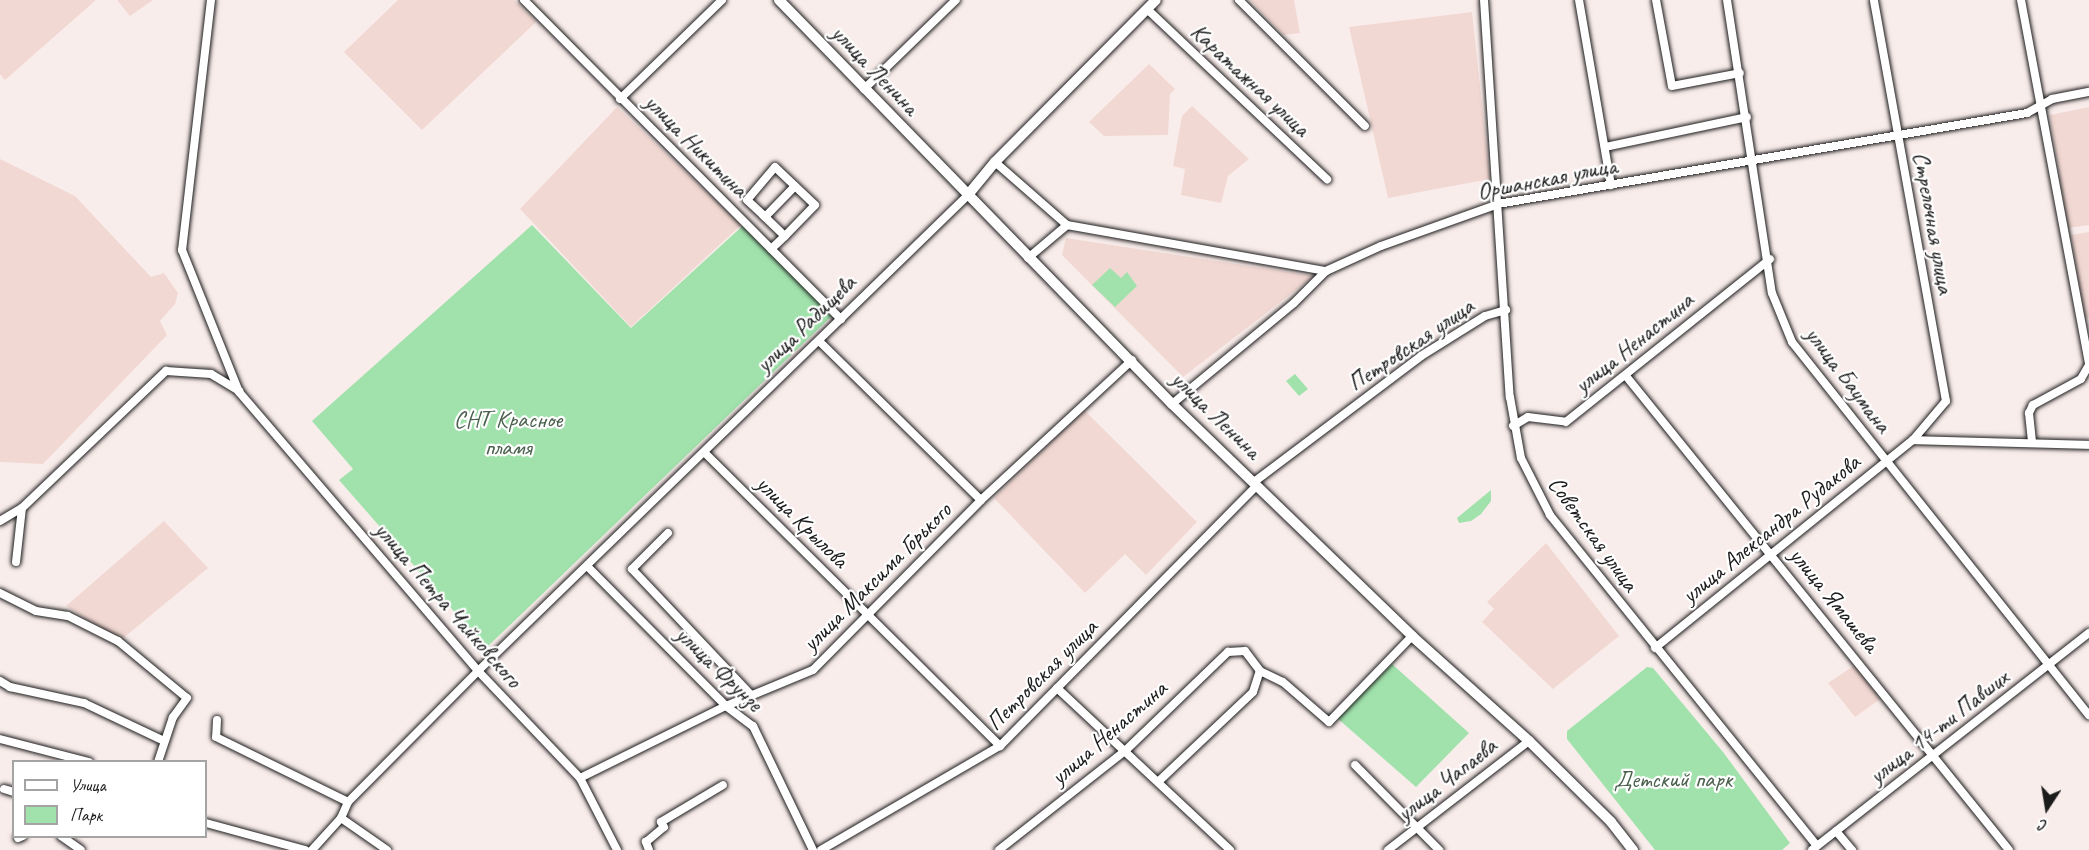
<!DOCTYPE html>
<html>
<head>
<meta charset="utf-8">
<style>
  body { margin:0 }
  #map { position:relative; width:2089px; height:850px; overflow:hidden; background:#f9edeb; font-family:Caveat,sans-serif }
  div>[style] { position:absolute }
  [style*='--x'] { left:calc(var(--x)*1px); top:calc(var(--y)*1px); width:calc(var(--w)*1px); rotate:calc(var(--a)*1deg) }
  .built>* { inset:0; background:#f2d8d3 }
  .green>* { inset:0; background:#a1e2ac }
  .roads { filter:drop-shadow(0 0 2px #1c1c1c) drop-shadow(0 0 2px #1c1c1c) }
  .minor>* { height:8px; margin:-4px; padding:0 4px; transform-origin:4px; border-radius:4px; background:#fff }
  .major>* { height:10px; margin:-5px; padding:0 5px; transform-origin:5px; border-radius:5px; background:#fff }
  span { translate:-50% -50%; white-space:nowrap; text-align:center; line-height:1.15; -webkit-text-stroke:4.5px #fff; paint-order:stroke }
  .street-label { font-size:24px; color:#1c1c1c }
  .park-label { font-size:24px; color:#4b614e }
  .legend { position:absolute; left:12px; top:760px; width:195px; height:78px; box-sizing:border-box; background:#fff; border:2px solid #a4a4a4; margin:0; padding:8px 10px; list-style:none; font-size:18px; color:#1c1c1c }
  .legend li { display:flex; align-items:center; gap:12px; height:30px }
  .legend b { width:30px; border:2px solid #a4a4a4 }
  .north { position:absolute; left:2017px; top:778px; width:60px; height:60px; -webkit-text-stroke:4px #fff; paint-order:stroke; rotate:192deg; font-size:16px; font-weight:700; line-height:24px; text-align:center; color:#1c1c1c }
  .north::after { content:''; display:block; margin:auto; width:21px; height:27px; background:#1c1c1c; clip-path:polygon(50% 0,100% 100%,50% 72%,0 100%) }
</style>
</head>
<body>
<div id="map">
  <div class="built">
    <i style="clip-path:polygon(0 0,96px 0,5px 80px,0 74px)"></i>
    <i style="clip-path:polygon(117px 0,153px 0,130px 16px)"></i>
    <i style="clip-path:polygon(398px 0,514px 0,536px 22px,422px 130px,344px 52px)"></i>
    <i style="clip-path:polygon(1250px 0,1294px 0,1300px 33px,1284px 35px)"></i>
    <i style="clip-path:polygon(1472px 12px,1490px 179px,1388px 198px,1349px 27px)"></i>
    <i style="clip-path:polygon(1149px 64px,1175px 89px,1170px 94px,1168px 135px,1104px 136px,1089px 122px)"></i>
    <i style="clip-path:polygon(1192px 106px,1249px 159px,1228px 176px,1221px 203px,1181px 195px,1185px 169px,1173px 166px,1182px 116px)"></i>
    <i style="clip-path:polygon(617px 107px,741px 225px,631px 327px,520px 209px)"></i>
    <i style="clip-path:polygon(2089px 107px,2089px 225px,2068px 228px,2050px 115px)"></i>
    <i style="clip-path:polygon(0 159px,75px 196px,151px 277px,164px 273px,178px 293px,175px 304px,160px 321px,167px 335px,43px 464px,0 462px)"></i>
    <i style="clip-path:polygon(2089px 232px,2089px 317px,2085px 318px,2071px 235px)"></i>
    <i style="clip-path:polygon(1066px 238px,1314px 276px,1183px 377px,1062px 255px)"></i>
    <i style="clip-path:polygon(1084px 410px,1197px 522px,1146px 575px,1125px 554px,1085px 593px,994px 498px)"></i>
    <i style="clip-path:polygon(164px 521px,208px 568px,121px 640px,66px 606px)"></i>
    <i style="clip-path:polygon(1546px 543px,1619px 636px,1553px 689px,1482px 622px,1494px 609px,1487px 602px)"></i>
    <i style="clip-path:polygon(1855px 665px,1880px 699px,1855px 717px,1828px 683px)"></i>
  </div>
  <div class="green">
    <i style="clip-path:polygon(748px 221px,837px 311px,486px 648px,339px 480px,353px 469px,312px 421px,532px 225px,631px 328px)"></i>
    <i style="clip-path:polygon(1110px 268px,1121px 278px,1127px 272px,1137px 286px,1115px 307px,1092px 285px)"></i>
    <i style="clip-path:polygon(1295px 374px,1308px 389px,1299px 396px,1286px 381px)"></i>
    <i style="clip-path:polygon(1491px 490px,1491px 501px,1481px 514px,1471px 521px,1459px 523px,1457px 518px)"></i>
    <i style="clip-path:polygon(1392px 664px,1469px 733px,1416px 787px,1337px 718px)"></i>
    <i style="clip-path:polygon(1647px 667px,1653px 668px,1723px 752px,1790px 843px,1782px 850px,1655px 850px,1567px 739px,1567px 731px)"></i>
  </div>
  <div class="roads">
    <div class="minor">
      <i style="--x:211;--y:0;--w:252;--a:96.6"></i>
      <i style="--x:182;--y:250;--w:153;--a:68.1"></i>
      <i style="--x:239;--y:392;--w:367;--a:49.4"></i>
      <i style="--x:478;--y:671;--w:148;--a:46.4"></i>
      <i style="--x:580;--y:778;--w:81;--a:62.8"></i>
      <i style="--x:524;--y:0;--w:450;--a:45.2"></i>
      <i style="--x:1239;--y:0;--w:178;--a:45"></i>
      <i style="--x:1484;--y:0;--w:398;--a:86.3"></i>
      <i style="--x:1510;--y:397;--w:62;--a:79.8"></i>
      <i style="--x:1521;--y:458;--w:64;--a:63"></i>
      <i style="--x:1550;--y:515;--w:425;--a:51.1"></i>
      <i style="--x:1579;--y:0;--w:188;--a:80.2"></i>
      <i style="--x:1656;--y:0;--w:87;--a:79.5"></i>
      <i style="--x:1672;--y:86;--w:69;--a:-10.8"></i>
      <i style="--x:1727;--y:0;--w:296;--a:81.3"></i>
      <i style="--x:1772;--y:293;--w:53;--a:67.8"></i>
      <i style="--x:1792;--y:342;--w:477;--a:51.5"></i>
      <i style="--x:2021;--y:0;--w:371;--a:79.4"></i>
      <i style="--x:2089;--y:365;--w:16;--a:120"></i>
      <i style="--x:2081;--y:379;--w:55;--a:151.6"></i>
      <i style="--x:2033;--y:405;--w:9;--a:117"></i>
      <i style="--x:2029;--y:413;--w:29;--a:84"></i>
      <i style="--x:1147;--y:9;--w:248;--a:43.4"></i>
      <i style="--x:864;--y:89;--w:128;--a:-44.1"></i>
      <i style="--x:620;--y:99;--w:142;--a:-44.1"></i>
      <i style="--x:1605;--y:147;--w:145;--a:-11.9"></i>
      <i style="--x:995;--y:162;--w:96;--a:41.2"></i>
      <i style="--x:763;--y:215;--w:30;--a:44"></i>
      <i style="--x:785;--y:236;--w:19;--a:137"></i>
      <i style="--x:785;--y:236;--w:43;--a:-45.9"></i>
      <i style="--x:815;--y:205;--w:55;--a:-136.5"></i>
      <i style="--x:775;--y:167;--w:43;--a:130.3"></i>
      <i style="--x:747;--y:200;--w:25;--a:43"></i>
      <i style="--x:765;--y:217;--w:43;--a:-45.9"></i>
      <i style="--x:1028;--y:258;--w:51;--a:-40.2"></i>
      <i style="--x:1067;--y:225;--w:263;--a:10.1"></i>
      <i style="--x:1326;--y:271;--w:60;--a:-24.4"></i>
      <i style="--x:1381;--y:246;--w:124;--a:-19.7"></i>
      <i style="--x:1498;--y:204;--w:537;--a:-9.76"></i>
      <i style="--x:2027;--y:113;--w:29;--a:-29"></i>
      <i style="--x:2052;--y:99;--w:38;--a:-11"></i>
      <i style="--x:819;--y:341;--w:227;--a:44.5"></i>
      <i style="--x:1626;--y:376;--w:609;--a:51.06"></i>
      <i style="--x:1172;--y:404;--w:158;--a:-39.6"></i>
      <i style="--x:1294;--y:303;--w:45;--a:-45"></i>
      <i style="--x:1513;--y:426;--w:17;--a:-31"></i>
      <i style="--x:1528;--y:417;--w:38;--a:7"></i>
      <i style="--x:1566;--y:422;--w:261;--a:-38.6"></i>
      <i style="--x:1913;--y:440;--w:176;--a:1.6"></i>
      <i style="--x:705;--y:453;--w:416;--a:44.8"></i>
      <i style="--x:1254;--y:482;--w:209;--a:-37"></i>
      <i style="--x:1421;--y:356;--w:75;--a:-32"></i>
      <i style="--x:1485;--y:316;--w:22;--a:-16"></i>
      <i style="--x:0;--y:521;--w:26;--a:-31"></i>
      <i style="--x:22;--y:508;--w:199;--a:-43.6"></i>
      <i style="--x:166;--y:371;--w:45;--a:3.8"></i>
      <i style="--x:211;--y:374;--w:33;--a:31"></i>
      <i style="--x:668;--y:533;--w:51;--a:135"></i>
      <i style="--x:632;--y:569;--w:173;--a:46.6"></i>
      <i style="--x:16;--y:562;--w:54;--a:-83.7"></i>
      <i style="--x:588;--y:567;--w:196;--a:45.2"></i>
      <i style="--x:726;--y:706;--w:34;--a:37"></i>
      <i style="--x:753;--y:726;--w:138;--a:64.2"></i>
      <i style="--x:0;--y:593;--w:40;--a:26.6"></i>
      <i style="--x:36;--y:611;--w:32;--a:9"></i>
      <i style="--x:68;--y:616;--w:56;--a:26.6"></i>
      <i style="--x:118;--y:641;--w:89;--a:39.6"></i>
      <i style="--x:187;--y:698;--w:24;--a:126"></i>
      <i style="--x:173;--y:717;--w:47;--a:108.4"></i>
      <i style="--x:1655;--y:648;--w:331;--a:-38.9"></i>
      <i style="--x:1913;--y:440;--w:51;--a:-49.8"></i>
      <i style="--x:1946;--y:401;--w:407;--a:-100.2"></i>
      <i style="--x:0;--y:681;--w:12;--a:31"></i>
      <i style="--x:10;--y:687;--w:76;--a:12.2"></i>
      <i style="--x:84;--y:703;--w:89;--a:25.4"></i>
      <i style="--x:1057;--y:688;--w:237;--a:43.1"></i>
      <i style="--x:217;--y:720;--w:17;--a:93"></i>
      <i style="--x:216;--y:737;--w:147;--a:26.2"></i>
      <i style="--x:0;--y:739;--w:92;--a:14.5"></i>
      <i style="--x:1355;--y:765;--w:120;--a:45.3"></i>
      <i style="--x:580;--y:778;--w:163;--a:-26.3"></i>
      <i style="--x:726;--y:706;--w:94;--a:-22.5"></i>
      <i style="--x:813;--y:670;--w:239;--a:-45.3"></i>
      <i style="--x:981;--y:500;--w:206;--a:-42.8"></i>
      <i style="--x:1159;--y:781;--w:129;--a:-43.4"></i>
      <i style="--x:1253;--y:692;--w:22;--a:-72"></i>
      <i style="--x:4;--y:789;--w:10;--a:17"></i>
      <i style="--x:341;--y:818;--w:56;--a:34.8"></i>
      <i style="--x:206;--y:823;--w:103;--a:15.3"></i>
      <i style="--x:1836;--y:831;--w:25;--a:50"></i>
      <i style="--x:61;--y:836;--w:24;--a:35"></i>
      <i style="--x:18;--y:838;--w:5;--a:-22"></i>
      <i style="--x:312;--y:850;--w:43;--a:-47.8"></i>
      <i style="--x:341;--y:818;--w:17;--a:-66"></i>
      <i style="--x:348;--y:802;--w:185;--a:-45.2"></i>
      <i style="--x:478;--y:671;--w:682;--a:-44.17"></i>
      <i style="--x:649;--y:850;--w:9;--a:-111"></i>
      <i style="--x:646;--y:842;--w:23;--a:-40"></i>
      <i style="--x:664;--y:827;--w:6;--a:-121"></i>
      <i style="--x:661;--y:822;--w:72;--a:-30.8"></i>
      <i style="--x:821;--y:850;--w:207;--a:-30.2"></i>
      <i style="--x:1000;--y:746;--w:366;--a:-45.4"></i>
      <i style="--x:999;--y:850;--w:160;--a:-38.2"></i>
      <i style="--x:1125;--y:751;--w:143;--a:-43.9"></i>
      <i style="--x:1228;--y:652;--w:17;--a:-3"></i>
      <i style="--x:1245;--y:651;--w:25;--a:53"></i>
      <i style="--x:1260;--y:671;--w:25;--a:26"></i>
      <i style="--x:1283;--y:682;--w:61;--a:41"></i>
      <i style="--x:1329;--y:722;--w:120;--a:-46"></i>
      <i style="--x:1388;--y:850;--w:178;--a:-37.7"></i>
      <i style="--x:1812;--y:850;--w:352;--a:-38.1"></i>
    </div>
    <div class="major">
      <i style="--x:779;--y:0;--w:564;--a:45.79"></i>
      <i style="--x:1172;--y:404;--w:334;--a:44"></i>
      <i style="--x:1412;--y:636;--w:157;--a:41.9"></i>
      <i style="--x:1529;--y:741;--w:115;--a:44.6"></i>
      <i style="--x:1611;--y:822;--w:36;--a:52"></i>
      <i style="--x:967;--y:196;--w:44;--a:-50.5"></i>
      <i style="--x:995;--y:162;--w:228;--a:-45.2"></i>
    </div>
  </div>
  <div class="street-label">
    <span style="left:875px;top:70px;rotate:46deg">улица Ленина</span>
    <span style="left:1250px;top:80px;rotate:43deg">Каратажная улица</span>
    <span style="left:696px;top:146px;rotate:45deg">улица Никитина</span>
    <span style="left:1547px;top:179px;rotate:-11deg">Оршанская улица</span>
    <span style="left:1933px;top:223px;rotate:80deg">Стрелочная улица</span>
    <span style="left:806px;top:324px;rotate:-44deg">улица Радищева</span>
    <span style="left:1634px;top:343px;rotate:-39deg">улица Ненастина</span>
    <span style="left:1411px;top:345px;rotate:-34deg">Петровская улица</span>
    <span style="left:1848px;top:380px;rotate:53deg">улица Баумана</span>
    <span style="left:1216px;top:415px;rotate:44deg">улица Ленина</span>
    <span style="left:802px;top:522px;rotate:45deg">улица Крылова</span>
    <span style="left:1771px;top:529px;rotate:-39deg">улица Александра Рудакова</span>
    <span style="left:1593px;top:534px;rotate:54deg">Советская улица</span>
    <span style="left:877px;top:577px;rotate:-45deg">улица Максима Горького</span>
    <span style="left:1834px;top:600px;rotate:51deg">улица Ямашева</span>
    <span style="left:448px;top:605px;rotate:49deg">улица Петра Чайковского</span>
    <span style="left:719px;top:669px;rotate:44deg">улица Фрунзе</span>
    <span style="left:1042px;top:675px;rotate:-45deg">Петровская улица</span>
    <span style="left:1939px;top:727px;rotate:-38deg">улица 14-ти Павших</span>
    <span style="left:1109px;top:733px;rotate:-41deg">улица Ненастина</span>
    <span style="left:1447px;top:780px;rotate:-38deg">улица Чапаева</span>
  </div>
  <div class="park-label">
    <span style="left:508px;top:434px">СНТ Красное<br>пламя</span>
    <span style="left:1673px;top:780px">Детский парк</span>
  </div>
  <ul class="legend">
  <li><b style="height:8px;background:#fff"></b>Улица</li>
  <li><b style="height:16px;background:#a1e2ac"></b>Парк</li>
  </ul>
  <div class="north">С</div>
</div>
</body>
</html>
